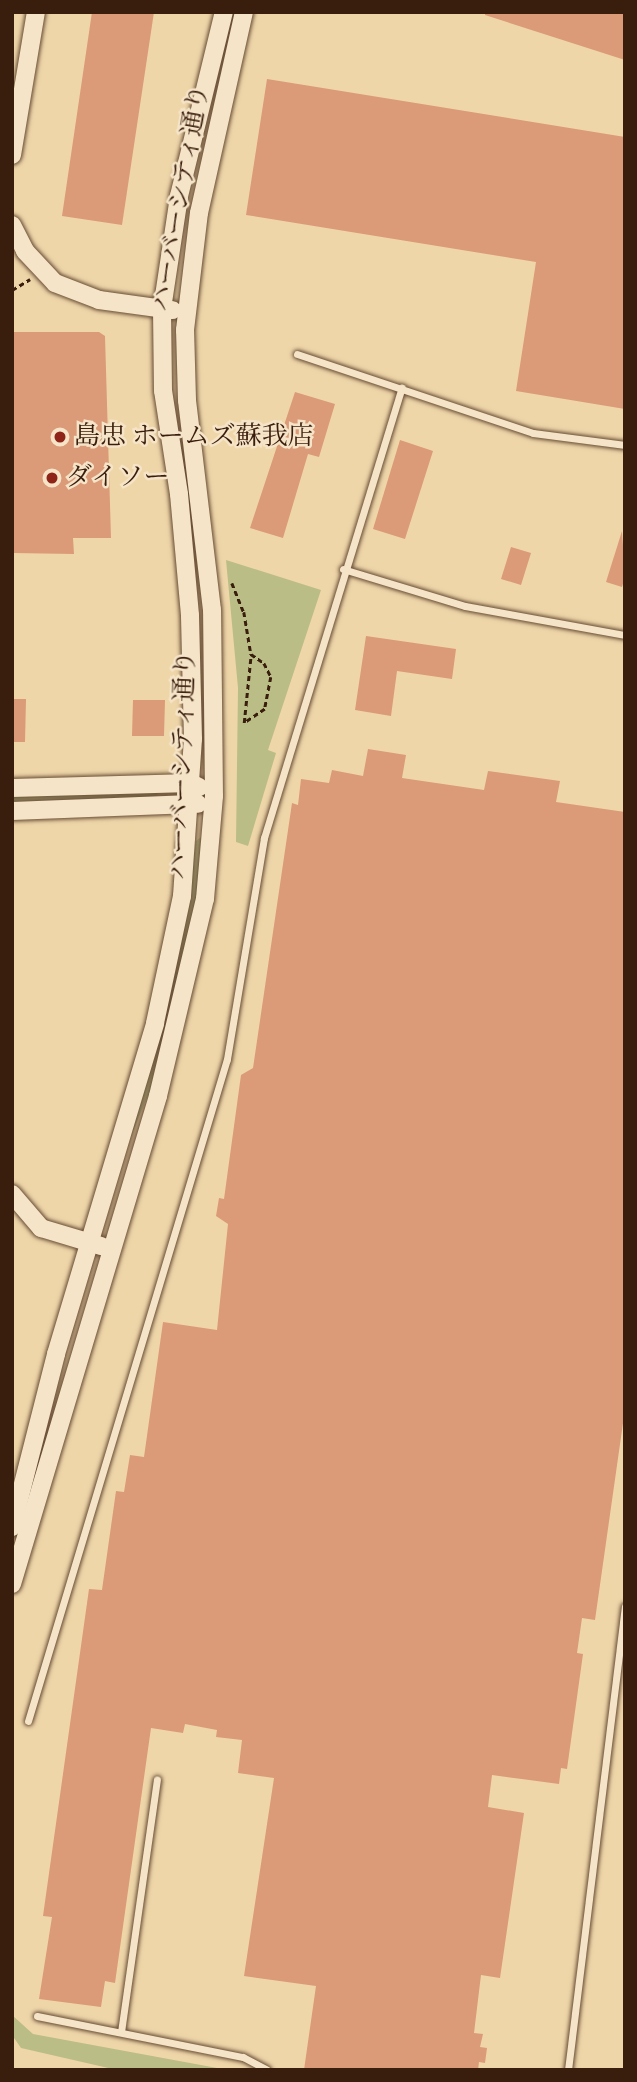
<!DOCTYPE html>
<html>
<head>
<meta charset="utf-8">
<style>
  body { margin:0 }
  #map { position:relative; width:637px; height:2082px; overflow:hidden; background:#efd6a9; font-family:"IM FELL English","Noto Serif JP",serif }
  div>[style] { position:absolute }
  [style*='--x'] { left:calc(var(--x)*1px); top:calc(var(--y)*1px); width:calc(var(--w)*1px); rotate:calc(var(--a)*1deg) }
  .green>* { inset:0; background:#bbbd86 }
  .building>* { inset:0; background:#db9a78 }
  .path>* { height:2.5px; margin-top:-1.25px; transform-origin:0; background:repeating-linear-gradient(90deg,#391d0d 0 5px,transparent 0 8.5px) }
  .roads { filter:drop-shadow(0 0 2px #664b34) drop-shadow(0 0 2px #664b34) }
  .service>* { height:7px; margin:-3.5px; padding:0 3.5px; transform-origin:3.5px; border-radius:3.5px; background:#f5e4c7 }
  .tertiary>* { height:18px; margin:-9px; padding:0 9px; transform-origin:9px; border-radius:9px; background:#f5e4c7 }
  .dots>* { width:19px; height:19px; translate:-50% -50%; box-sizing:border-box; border:4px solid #f5e4c7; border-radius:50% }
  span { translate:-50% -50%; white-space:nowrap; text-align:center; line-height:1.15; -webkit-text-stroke:5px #f5e4c7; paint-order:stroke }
  .street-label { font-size:26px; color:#391d0d }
  .poi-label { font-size:26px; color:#391d0d }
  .left { translate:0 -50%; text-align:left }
  .frame { position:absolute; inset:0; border:14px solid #391d0d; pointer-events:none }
</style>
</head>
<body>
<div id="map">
  <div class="green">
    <i style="clip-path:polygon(226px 560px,321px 590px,268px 750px,276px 753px,248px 846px,236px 842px,238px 688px)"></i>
    <i style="clip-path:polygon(159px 792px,156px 797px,12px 803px,12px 794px)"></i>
    <i style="clip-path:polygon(201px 837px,199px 888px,154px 1081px,126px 1148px,170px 994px,196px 841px)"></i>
    <i style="clip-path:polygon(12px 2015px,33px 2034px,228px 2070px,117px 2070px,21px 2048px,12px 2035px)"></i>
  </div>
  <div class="building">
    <i style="clip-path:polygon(92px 12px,154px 12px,122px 225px,62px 216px)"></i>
    <i style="clip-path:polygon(485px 12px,625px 12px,625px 60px,485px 15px)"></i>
    <i style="clip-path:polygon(267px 79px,625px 137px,625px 409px,516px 391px,536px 262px,246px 215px)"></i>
    <i style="clip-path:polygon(12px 332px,99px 332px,105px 336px,111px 538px,73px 538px,74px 554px,12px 553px)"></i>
    <i style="clip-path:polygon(295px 392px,335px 404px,319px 457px,308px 454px,283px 538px,250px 528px)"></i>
    <i style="clip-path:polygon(400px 440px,433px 451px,405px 539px,373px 529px)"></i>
    <i style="clip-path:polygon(622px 531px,625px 577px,622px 587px,606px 582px)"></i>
    <i style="clip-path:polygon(511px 547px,531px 553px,521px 585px,501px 579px)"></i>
    <i style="clip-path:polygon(366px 636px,456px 649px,452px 679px,397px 671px,391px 716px,355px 710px)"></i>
    <i style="clip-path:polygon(12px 699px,26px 699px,25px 742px,12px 742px)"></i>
    <i style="clip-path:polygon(133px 700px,165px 700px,164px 736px,132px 736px)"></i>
    <i style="clip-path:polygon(368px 749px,406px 755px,402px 778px,484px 790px,488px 771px,560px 781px,556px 802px,625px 812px,625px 1409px,595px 1620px,582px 1618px,577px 1653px,583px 1654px,567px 1769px,561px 1768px,559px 1784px,492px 1775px,488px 1807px,524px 1813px,500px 1978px,481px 1975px,474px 2033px,483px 2034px,480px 2047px,487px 2048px,485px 2063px,479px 2062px,478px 2070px,304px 2070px,316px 1986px,244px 1976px,274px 1778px,238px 1773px,242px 1740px,216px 1737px,217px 1730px,185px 1724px,183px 1733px,151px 1728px,115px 1983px,105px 1981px,101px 2007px,39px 1999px,52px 1917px,43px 1916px,89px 1589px,102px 1590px,116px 1491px,124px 1492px,130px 1455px,144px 1457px,163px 1322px,217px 1330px,228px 1224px,216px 1216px,219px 1198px,224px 1199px,241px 1075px,253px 1068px,292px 803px,298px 805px,301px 779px,329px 783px,332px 770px,363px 776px)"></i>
  </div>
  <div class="path">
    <i style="--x:12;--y:290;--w:21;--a:-31"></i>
    <i style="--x:232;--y:583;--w:31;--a:68"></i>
    <i style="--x:244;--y:612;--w:43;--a:80.5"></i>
    <i style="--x:251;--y:654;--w:16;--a:35"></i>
    <i style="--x:264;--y:663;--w:16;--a:63"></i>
    <i style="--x:271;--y:677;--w:33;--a:101"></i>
    <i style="--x:265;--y:709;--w:25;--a:146"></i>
    <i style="--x:244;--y:723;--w:69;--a:-84.2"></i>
  </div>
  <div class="roads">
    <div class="service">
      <i style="--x:297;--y:354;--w:249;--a:18.5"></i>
      <i style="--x:533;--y:433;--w:93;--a:7.4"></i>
      <i style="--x:343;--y:569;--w:127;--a:16.9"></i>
      <i style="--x:465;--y:606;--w:163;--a:10.3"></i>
      <i style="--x:28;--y:1721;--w:691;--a:-73.27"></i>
      <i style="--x:227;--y:1059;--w:224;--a:-80.5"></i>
      <i style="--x:264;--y:838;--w:471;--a:-73"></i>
      <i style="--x:37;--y:2016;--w:210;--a:11.3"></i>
      <i style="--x:243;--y:2057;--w:27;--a:28"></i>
      <i style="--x:121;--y:2032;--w:255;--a:-81.9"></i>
      <i style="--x:568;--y:2070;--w:467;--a:-83"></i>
    </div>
    <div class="tertiary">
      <i style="--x:12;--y:155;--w:145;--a:-80.5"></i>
      <i style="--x:12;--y:225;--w:29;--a:63"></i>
      <i style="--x:25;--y:251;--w:44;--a:46.8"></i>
      <i style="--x:55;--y:283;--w:47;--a:21.1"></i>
      <i style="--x:99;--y:300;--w:74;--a:7.8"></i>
      <i style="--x:12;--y:788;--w:179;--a:-1.6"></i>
      <i style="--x:191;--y:783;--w:9;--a:27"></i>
      <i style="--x:12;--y:811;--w:186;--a:-2.2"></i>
      <i style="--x:12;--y:1194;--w:45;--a:49.5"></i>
      <i style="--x:41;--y:1228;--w:63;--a:16.7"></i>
      <i style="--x:12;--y:1527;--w:179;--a:-75.7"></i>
      <i style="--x:56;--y:1354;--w:345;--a:-73.3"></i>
      <i style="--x:155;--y:1023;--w:130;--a:-78"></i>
      <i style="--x:182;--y:896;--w:157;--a:-86"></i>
      <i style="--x:193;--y:739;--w:124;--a:-91.4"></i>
      <i style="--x:190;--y:615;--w:121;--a:-95.2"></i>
      <i style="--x:179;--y:494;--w:104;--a:-98.8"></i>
      <i style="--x:163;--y:391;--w:82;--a:-90.7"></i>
      <i style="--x:162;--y:309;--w:114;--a:-81.4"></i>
      <i style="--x:179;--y:196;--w:189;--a:-76.3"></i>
      <i style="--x:12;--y:1584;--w:509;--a:-73.34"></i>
      <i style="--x:158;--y:1096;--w:203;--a:-76.6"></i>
      <i style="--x:205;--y:899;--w:103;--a:-85"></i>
      <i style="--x:214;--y:796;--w:186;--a:-90.6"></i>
      <i style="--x:212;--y:610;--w:211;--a:-96.8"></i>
      <i style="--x:187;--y:400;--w:70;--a:-91.6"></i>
      <i style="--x:185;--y:330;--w:118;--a:-83.2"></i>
      <i style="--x:199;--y:213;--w:206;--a:-77.4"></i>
    </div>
  </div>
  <div class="dots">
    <i style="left:60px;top:437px;background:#8f2418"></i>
    <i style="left:52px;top:478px;background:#8f2418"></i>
  </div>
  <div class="street-label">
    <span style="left:181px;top:198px;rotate:-80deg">ハーバーシティ通り</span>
    <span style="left:183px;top:765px;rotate:-88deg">ハーバーシティ通り</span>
  </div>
  <div class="poi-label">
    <span class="left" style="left:74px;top:437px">島忠 ホームズ蘇我店</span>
    <span class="left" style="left:66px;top:478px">ダイソー</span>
  </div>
  <div class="frame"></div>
</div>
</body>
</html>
